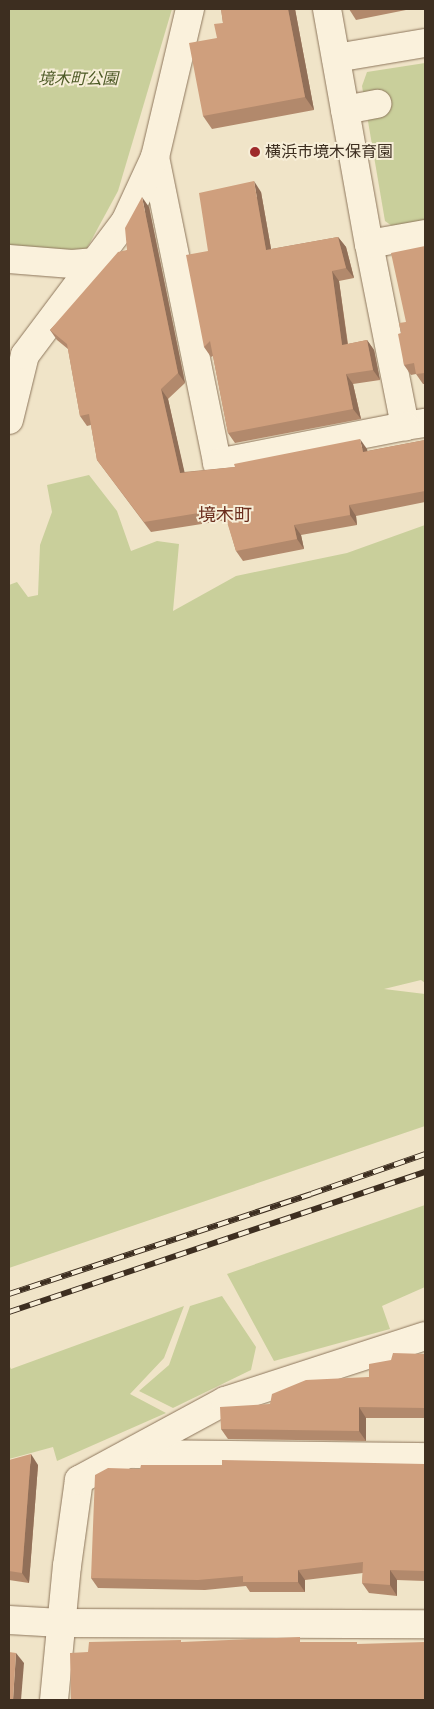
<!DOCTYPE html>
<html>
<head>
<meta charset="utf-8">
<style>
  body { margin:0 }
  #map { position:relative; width:434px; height:1709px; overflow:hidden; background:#f0e4c8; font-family:"Crimson Pro","Noto Sans JP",serif }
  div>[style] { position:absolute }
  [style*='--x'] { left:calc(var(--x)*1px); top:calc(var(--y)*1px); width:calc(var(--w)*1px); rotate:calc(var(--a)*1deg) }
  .green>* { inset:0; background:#c9cf9b }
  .roads { filter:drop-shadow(0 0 1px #8d765c) drop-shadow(0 0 1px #8d765c) }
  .minor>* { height:28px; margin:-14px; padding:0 14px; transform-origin:14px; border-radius:14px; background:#faf1dc }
  .rail>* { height:5.5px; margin-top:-2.75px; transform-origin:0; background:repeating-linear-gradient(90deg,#f7eed8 0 11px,#3d2e20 0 22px); box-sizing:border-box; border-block:1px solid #3d2e20 }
  .wall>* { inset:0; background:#b2896c }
  .shaded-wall>* { inset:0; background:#916f58 }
  .building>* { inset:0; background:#cf9f7d }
  .dots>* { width:14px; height:14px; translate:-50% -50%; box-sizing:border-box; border:2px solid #f7eed8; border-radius:50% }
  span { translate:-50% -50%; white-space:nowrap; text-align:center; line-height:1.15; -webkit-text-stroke:4px #f7eed8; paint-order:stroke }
  .park-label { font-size:16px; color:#4d5a26; font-style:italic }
  .poi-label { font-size:16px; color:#3d2e20 }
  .left { translate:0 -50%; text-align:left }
  .neighbourhood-label { font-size:18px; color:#6b2e1e }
  .frame { position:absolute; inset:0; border:10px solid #3d2e20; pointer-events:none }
</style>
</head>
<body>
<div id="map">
  <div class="green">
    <i style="clip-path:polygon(9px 9px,172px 9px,118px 191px,79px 263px,9px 268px)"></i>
    <i style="clip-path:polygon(425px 63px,425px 220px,392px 226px,385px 221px,362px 86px,367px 72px)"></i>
    <i style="clip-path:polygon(89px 475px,117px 511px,131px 551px,157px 541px,179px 544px,173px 611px,236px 576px,347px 553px,425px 525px,425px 983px,421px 980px,384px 989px,425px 994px,425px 1126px,9px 1268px,9px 585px,17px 582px,28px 597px,38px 595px,40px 545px,52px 512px,47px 485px)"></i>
    <i style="clip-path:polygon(425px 1205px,425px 1287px,382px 1306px,390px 1329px,274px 1361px,227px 1274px)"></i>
    <i style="clip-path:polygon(222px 1296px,256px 1347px,251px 1370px,173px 1408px,139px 1391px,169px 1365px,190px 1306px)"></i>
    <i style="clip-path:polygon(184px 1306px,164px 1358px,130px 1394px,166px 1413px,57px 1461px,53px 1447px,9px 1459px,9px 1365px,11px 1369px)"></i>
  </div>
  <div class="roads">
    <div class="minor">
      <i style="--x:327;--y:9;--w:239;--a:79.9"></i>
      <i style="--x:369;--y:244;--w:186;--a:78.8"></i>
      <i style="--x:405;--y:426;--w:20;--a:-9"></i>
      <i style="--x:336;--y:58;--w:90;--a:-9.6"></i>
      <i style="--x:345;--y:110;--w:33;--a:-11"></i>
      <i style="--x:155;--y:157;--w:312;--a:78.5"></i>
      <i style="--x:217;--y:463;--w:192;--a:-11.1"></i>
      <i style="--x:369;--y:244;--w:57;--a:-10.1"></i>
      <i style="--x:9;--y:259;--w:63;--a:4.5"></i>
      <i style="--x:72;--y:264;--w:24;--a:-5"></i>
      <i style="--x:9;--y:420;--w:67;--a:-76.2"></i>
      <i style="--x:25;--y:355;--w:166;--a:-53.1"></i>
      <i style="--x:125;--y:222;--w:72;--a:-65.2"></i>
      <i style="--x:155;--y:157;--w:152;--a:-76.7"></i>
      <i style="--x:129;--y:1454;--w:296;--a:0.6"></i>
      <i style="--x:9;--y:1620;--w:52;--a:3.3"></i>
      <i style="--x:61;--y:1623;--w:364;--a:0.2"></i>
      <i style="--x:54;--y:1700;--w:135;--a:-84.5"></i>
      <i style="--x:67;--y:1566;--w:87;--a:-82.1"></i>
      <i style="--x:79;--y:1480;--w:166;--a:-28.4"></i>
      <i style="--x:225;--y:1401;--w:210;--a:-18"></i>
    </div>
  </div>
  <div class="rail">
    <i style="--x:9;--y:1294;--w:318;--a:-18.3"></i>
    <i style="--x:311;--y:1194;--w:121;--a:-19.3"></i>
    <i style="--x:9;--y:1312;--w:439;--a:-18.6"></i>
  </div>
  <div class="wall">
    <i style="clip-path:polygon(221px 9px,295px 9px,314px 110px,212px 129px,203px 116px,223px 23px)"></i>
    <i style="clip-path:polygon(349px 9px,411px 9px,356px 20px)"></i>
    <i style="clip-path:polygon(261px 192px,271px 249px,338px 237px,346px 247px,354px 278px,339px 281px,348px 344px,367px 340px,374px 350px,380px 380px,353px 384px,361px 419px,235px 443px,228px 433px,213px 356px,211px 357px,204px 347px,208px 251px)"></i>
    <i style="clip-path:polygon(149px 207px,185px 383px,168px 399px,184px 472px,235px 467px,367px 449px,367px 451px,425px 440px,425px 502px,356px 516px,357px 525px,301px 535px,304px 549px,243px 561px,236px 551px,227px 520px,151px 532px,97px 460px,91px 425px,87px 426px,80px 416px,68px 349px,57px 340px,50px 330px,127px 250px)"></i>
    <i style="clip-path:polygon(425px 246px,425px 384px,423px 384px,416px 374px,411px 375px,404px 365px,401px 333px,406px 322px)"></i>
    <i style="clip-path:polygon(425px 1354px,425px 1418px,366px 1418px,366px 1441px,228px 1439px,221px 1429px,270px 1404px,369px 1377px)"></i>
    <i style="clip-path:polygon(9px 1460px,38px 1465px,29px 1583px,9px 1580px)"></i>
    <i style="clip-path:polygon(425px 1464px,425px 1581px,397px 1580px,397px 1596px,369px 1593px,362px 1583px,363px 1573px,305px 1580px,305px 1592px,250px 1592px,246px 1586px,205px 1590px,98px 1588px,91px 1578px,140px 1469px)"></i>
  </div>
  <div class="shaded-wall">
    <i style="clip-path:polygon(288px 9px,295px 9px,314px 110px,305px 97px)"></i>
    <i style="clip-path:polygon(254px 181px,261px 192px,273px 260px,266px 250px)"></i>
    <i style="clip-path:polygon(142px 197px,149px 207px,185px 383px,178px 373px)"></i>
    <i style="clip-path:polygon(338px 237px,346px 247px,354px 278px,346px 268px)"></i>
    <i style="clip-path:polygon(332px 271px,339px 281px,349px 355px,342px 345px)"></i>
    <i style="clip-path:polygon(367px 340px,374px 350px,380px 380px,373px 370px)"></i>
    <i style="clip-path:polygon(346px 374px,353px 384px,361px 419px,353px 409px)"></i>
    <i style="clip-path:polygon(161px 389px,168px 399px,187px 483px,180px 473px)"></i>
    <i style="clip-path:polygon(360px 439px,367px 449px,370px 462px,363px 452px)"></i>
    <i style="clip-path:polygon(349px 505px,356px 516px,357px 525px,350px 515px)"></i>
    <i style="clip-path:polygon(294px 525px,301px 535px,304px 549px,297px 539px)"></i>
    <i style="clip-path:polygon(359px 1407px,366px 1418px,366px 1441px,359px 1431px)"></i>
    <i style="clip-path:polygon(31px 1454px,38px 1465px,29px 1583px,22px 1573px)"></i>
    <i style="clip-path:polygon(298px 1570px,305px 1580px,305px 1592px,298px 1582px)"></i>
    <i style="clip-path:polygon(390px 1570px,397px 1580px,397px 1596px,390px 1585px)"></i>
    <i style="clip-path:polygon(16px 1653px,24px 1663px,21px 1700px,13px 1700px)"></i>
  </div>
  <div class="building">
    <i style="clip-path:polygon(221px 9px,288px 9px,305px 97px,203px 116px,189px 43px,217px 38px,214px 24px,223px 23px)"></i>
    <i style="clip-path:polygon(254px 181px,266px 250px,338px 237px,346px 268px,332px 271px,342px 345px,367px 340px,373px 370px,346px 374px,353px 409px,228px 433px,210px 341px,204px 347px,186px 255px,208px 251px,199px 193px)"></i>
    <i style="clip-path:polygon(142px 197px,178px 373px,161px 389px,180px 473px,235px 467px,234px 464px,360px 439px,363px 452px,425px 440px,425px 491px,349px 505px,350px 515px,294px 525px,297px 539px,236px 551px,223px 509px,144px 522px,97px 460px,89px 414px,80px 416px,67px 344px,50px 330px,118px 252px,127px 250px,125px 228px)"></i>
    <i style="clip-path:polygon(425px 246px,425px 373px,416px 374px,414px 363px,404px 365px,398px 334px,401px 333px,399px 323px,406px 322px,391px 253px)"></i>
    <i style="clip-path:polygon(393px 1353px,425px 1354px,425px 1408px,359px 1407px,359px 1431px,221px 1429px,220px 1407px,270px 1404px,272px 1394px,306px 1380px,369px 1377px,369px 1364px,391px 1360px)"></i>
    <i style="clip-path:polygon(31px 1454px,22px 1573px,9px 1571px,9px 1460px)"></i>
    <i style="clip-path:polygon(222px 1460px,425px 1464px,425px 1571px,390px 1570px,390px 1585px,362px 1583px,363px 1562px,298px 1570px,298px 1582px,243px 1582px,243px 1576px,198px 1580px,91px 1578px,95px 1475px,108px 1468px,140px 1469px,141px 1465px,222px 1465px)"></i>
    <i style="clip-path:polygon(300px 1637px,300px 1642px,357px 1642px,357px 1644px,425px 1642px,425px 1700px,71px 1700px,70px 1653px,88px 1652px,89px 1642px,181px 1640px,181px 1642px)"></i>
    <i style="clip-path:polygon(9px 1652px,16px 1653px,13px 1700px,9px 1700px)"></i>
  </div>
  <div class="dots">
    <i style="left:255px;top:152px;background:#9e2a2b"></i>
  </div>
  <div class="park-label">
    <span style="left:78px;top:79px">境木町公園</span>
  </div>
  <div class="poi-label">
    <span class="left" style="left:265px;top:152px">横浜市境木保育園</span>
  </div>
  <div class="neighbourhood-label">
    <span style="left:225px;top:515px">境木町</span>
  </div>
  <div class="frame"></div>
</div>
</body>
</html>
